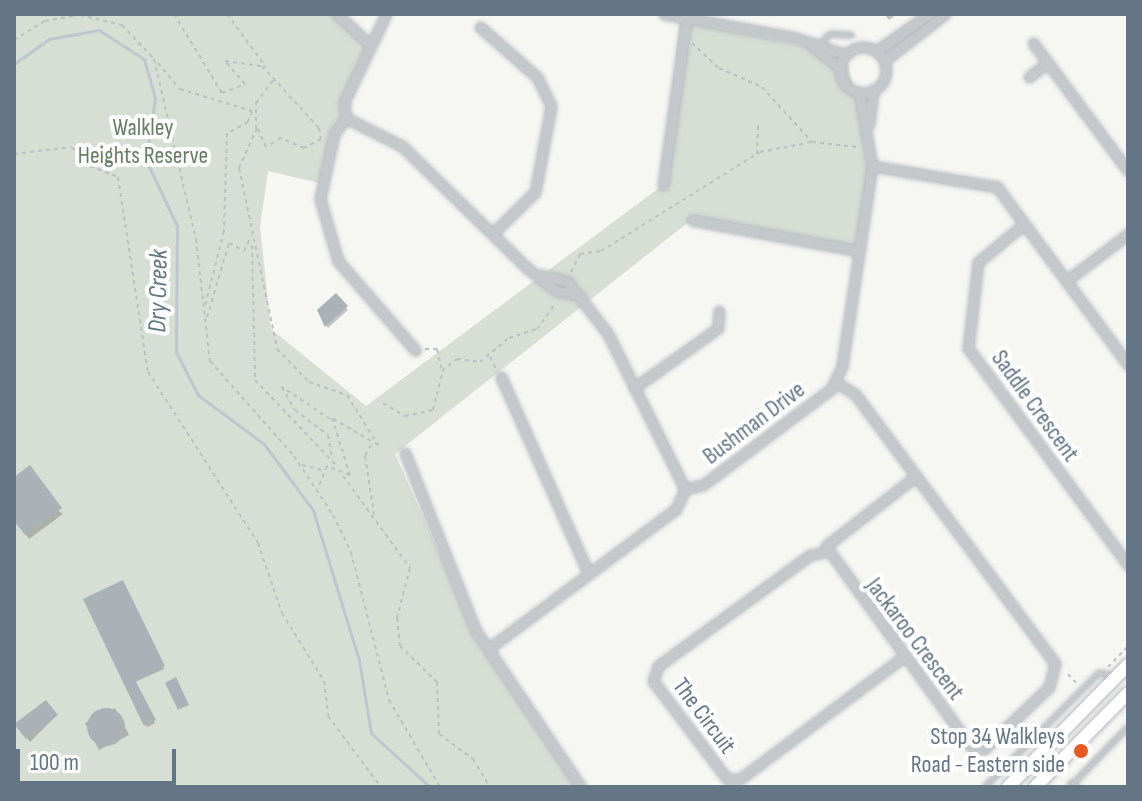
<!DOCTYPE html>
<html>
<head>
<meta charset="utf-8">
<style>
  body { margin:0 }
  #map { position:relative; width:1142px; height:801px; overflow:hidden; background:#f6f6f3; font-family:"Sofia Sans Condensed",sans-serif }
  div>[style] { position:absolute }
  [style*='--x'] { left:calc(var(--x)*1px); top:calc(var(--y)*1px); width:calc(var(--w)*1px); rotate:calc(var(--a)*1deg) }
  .green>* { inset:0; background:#d7ded4 }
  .shadow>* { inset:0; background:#0003 }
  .stream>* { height:3px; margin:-1.5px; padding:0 1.5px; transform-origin:1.5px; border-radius:1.5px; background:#bec7cd }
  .building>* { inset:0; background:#aab2b8 }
  .round { border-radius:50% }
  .path>* { height:2px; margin-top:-1px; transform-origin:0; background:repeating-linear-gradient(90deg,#bdc0c2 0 4px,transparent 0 8px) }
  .roads { filter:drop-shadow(0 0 2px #b6bbc0) drop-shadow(0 0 2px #b6bbc0) }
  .service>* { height:4px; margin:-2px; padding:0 2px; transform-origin:2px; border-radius:2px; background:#c4c8cb }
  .minor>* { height:9px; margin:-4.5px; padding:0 4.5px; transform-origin:4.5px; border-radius:4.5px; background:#c4c8cb }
  .minor>.ring { margin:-4.5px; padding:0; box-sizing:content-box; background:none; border:9px solid #c4c8cb; border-radius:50% }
  .secondary>* { height:12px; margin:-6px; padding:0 6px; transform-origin:6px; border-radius:6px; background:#fff }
  .dots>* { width:22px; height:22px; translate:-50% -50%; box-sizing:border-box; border:4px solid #fff; border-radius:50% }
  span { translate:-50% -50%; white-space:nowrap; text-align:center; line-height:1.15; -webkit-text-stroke:8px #fff; paint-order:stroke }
  .park-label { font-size:24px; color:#677c64 }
  .street-label { font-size:24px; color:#647585 }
  .poi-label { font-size:24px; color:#647585 }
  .right { translate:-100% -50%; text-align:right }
  .water-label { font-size:26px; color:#607781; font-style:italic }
  .frame { position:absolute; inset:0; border:16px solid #647585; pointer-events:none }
  .scale { position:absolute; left:16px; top:749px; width:160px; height:36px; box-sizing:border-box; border:4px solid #647585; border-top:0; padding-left:10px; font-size:24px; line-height:28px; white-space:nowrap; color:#647585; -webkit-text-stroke:6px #fff; paint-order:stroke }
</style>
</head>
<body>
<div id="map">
  <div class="green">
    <i style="clip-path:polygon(14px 14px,337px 14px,367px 42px,323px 184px,268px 171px,260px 227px,271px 329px,366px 406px,663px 185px,680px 21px,846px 55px,872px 166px,859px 251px,691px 220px,395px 454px,475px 635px,579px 787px,14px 787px)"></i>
  </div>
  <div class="shadow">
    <i style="clip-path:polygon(884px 14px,897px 14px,889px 20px)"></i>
    <i style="clip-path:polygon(336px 296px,348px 310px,328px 328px,319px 311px)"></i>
    <i style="clip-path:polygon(14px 480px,63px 514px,29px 539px,14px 519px)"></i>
    <i style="clip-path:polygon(122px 583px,164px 669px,135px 682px,155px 723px,147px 727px,86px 600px)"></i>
    <i style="clip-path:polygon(115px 708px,129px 735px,99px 750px,85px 723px)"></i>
    <i style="clip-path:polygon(56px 716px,30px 742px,19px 728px)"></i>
  </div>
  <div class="stream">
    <i style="--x:14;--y:64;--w:43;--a:-35.5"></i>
    <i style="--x:49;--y:39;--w:51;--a:-10.2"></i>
    <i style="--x:99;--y:30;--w:54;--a:32.8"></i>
    <i style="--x:144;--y:59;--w:41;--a:74.2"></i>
    <i style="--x:155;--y:98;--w:63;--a:98.3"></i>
    <i style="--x:146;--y:160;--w:73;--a:64.8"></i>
    <i style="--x:177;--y:226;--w:126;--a:90.5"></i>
    <i style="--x:176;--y:352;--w:48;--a:62.9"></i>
    <i style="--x:198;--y:395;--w:82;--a:36.6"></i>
    <i style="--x:264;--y:444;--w:82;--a:53.4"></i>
    <i style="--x:313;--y:510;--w:157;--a:73"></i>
    <i style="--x:359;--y:660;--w:74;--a:80.7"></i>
    <i style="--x:371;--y:733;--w:80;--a:42.5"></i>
  </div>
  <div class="building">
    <i style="clip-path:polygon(336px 293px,348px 306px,325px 327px,317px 310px)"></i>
    <i style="clip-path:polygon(30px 465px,62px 508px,25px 535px,14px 521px,14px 477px)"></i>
    <i style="clip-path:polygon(123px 580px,165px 666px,135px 680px,156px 720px,144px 726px,83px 599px)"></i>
    <i style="clip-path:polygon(176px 677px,189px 705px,178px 710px,165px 683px)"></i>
    <i style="clip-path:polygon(46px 700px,58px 715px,26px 739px,14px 724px)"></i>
    <i class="round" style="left:87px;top:708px;width:38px;height:38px"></i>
  </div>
  <div class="path">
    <i style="--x:174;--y:14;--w:92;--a:58.7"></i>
    <i style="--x:222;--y:93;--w:25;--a:-21"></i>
    <i style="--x:245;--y:84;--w:30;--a:-131"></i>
    <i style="--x:225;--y:61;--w:37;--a:8"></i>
    <i style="--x:262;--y:66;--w:84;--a:47.4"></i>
    <i style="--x:319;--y:128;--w:11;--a:80"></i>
    <i style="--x:321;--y:139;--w:19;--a:152"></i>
    <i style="--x:304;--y:148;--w:25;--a:-157"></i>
    <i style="--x:281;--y:138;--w:17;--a:149"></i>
    <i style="--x:266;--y:147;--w:21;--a:-115"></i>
    <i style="--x:257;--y:128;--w:44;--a:114.2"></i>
    <i style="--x:239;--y:168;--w:185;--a:78.1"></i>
    <i style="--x:277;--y:349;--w:46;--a:45.9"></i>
    <i style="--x:309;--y:382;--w:40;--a:18.9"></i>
    <i style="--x:347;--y:395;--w:59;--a:58.2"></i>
    <i style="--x:378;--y:445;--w:53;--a:-149.6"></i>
    <i style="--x:332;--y:418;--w:60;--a:72.5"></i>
    <i style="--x:350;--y:475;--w:25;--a:-159"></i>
    <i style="--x:327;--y:466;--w:24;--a:112"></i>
    <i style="--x:227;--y:14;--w:66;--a:53.7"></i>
    <i style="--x:14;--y:40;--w:36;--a:-32"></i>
    <i style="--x:45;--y:21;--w:36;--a:-10"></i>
    <i style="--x:80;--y:15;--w:43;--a:13.4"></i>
    <i style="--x:122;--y:25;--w:47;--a:46.7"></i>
    <i style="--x:154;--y:59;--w:185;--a:76.9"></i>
    <i style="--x:196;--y:239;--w:123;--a:83.5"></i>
    <i style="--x:210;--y:361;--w:127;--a:48.5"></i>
    <i style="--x:294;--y:456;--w:71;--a:56.5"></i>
    <i style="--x:333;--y:515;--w:41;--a:64.1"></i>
    <i style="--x:351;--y:552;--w:153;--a:75.6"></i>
    <i style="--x:389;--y:700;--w:101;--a:59.6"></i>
    <i style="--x:692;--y:43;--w:37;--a:43"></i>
    <i style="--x:719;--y:68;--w:47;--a:23.8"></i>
    <i style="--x:762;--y:87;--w:74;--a:47.7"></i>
    <i style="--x:812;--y:142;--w:45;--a:6.3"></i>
    <i style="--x:158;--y:63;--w:34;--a:50"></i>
    <i style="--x:180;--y:89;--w:75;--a:17"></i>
    <i style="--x:252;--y:111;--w:12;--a:110"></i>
    <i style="--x:248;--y:122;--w:24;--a:152"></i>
    <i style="--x:227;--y:133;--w:98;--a:91.8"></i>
    <i style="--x:224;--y:231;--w:77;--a:104.2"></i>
    <i style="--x:256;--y:129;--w:26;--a:-90"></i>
    <i style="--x:256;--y:103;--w:30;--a:-53"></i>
    <i style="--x:14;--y:154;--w:58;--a:-6.9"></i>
    <i style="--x:72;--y:147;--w:26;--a:47"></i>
    <i style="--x:90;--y:166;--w:30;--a:21"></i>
    <i style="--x:118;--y:177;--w:197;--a:81.3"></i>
    <i style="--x:148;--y:372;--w:203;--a:57.2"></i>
    <i style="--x:258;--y:543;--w:74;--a:71.1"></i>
    <i style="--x:282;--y:613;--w:80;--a:58.3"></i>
    <i style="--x:324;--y:681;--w:35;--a:83"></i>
    <i style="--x:328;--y:716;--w:89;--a:53.3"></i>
    <i style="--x:757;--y:154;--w:29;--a:-88"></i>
    <i style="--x:252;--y:245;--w:135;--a:88.7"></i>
    <i style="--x:255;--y:380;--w:116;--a:46.4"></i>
    <i style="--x:571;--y:272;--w:20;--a:-63"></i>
    <i style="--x:580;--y:254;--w:21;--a:-8"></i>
    <i style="--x:601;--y:251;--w:187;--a:-31.9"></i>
    <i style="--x:760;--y:152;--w:53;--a:-10.9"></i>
    <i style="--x:207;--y:317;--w:77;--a:-73.4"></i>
    <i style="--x:229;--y:243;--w:17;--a:28"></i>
    <i style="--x:244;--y:251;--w:17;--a:-65"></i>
    <i style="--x:425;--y:349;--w:12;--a:0"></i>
    <i style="--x:437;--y:349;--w:23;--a:77"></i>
    <i style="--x:442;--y:371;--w:19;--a:-39"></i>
    <i style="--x:457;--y:359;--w:23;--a:7"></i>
    <i style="--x:480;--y:362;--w:38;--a:-40"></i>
    <i style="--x:509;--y:338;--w:29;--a:-18"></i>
    <i style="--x:537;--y:329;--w:32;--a:-54"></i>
    <i style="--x:490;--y:357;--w:13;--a:63"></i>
    <i style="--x:383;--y:403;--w:26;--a:31"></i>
    <i style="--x:405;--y:416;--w:29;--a:-12"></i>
    <i style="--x:433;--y:410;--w:38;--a:-76"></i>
    <i style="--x:330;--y:419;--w:58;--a:-146.3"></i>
    <i style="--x:282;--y:387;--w:26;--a:61"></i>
    <i style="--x:295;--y:410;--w:41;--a:37.1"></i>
    <i style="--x:328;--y:435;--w:22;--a:80"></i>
    <i style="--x:371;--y:445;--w:13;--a:119"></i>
    <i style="--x:365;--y:456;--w:59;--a:81.2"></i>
    <i style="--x:302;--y:465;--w:21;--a:14"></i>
    <i style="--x:343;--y:476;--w:114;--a:53.9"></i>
    <i style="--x:410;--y:568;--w:52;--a:104.6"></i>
    <i style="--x:397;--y:618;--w:28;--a:84"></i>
    <i style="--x:400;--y:646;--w:52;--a:44.2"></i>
    <i style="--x:437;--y:682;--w:52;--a:87.8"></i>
    <i style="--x:439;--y:734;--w:42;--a:36.3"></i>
    <i style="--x:473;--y:759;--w:33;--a:59"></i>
    <i style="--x:1108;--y:667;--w:29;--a:-46"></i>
    <i style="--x:1068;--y:674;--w:15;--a:48"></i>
    <i style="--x:979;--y:757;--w:11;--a:124"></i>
    <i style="--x:973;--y:766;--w:14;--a:56"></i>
  </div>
  <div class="roads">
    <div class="service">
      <i style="--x:820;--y:44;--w:14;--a:-45"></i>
      <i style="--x:830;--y:34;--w:22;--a:3"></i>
      <i style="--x:1071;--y:786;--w:82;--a:-46"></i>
      <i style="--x:985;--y:787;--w:161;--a:-45"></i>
      <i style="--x:1099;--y:673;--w:16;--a:11"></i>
    </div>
    <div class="minor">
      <i style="--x:337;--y:14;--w:41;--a:43"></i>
      <i style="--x:386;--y:14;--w:98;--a:115.5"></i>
      <i style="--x:344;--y:102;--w:16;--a:83"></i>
      <i style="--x:346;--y:118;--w:20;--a:127"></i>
      <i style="--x:334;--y:134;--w:66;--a:102.2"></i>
      <i style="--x:320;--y:199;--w:65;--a:73.8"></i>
      <i style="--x:338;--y:261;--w:118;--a:49.1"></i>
      <i style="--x:664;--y:14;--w:134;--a:10.3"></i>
      <i style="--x:796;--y:38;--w:53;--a:18.8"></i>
      <i style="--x:480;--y:27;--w:76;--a:41.3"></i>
      <i style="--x:537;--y:77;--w:32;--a:64"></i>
      <i style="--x:551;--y:106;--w:87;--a:100.5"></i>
      <i style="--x:535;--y:192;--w:60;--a:135.7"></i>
      <i style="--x:1033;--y:43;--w:159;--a:53.4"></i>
      <i style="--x:810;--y:44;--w:38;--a:39"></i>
      <i class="ring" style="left:840px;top:47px;width:37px;height:37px"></i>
      <i style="--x:876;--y:51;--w:65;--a:-34.9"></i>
      <i style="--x:884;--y:61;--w:77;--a:-37.6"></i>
      <i style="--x:1029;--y:77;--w:23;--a:-38"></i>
      <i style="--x:346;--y:118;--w:63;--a:26.6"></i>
      <i style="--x:402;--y:146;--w:175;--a:44.3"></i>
      <i style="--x:527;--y:268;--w:37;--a:38"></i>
      <i style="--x:556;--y:291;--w:23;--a:10"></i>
      <i style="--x:869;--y:124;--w:34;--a:-83"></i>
      <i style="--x:872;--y:166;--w:127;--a:9.5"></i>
      <i style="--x:997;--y:187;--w:221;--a:53.6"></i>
      <i style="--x:663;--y:185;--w:166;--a:-82"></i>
      <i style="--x:692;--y:220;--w:170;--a:10.5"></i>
      <i style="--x:1024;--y:224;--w:60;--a:140.4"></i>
      <i style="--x:978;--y:262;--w:87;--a:96.6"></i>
      <i style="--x:968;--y:348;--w:270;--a:53.6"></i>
      <i style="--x:539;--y:275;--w:29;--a:12"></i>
      <i style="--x:567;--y:281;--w:67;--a:52.3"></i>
      <i style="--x:608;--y:334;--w:173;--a:63.6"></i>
      <i style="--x:1066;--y:281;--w:78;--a:-37.2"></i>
      <i style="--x:501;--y:377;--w:214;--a:66"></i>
      <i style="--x:835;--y:382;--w:23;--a:31"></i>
      <i style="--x:855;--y:394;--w:335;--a:53.4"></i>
      <i style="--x:1055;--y:663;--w:25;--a:104"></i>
      <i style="--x:1049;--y:687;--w:90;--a:136.4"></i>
      <i style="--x:984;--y:749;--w:12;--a:-175"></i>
      <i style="--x:972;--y:748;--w:249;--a:-125.9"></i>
      <i style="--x:826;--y:546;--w:114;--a:-37.9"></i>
      <i style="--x:634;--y:388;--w:103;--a:-35.5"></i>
      <i style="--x:718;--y:328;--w:17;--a:-87"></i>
      <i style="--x:405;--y:453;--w:192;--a:68.3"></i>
      <i style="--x:476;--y:631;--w:188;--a:56.1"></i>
      <i style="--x:828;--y:551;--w:18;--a:167"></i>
      <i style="--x:810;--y:555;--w:188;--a:143.9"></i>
      <i style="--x:658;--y:666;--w:16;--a:108"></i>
      <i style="--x:653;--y:681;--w:123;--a:52.9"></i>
      <i style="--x:727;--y:779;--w:13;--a:0"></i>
      <i style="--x:740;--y:779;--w:204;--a:-36.8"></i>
      <i style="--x:488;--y:649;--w:234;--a:-36.7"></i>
      <i style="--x:676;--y:509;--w:22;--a:-66"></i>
      <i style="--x:685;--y:489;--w:18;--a:-13"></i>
      <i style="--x:703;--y:485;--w:160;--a:-36.9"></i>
      <i style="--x:831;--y:389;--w:25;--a:-64"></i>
      <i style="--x:842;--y:366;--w:202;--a:-81.5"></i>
      <i style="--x:872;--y:166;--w:75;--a:-100"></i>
      <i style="--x:1072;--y:785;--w:3;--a:45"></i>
    </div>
    <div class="secondary">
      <i style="--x:1008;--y:787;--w:171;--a:-45.5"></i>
      <i style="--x:1035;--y:787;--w:132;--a:-45.3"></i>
    </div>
  </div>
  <div class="dots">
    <i style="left:1081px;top:751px;background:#e75a22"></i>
  </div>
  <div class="park-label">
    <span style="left:143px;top:142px">Walkley<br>Heights Reserve</span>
  </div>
  <div class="street-label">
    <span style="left:1035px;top:406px;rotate:54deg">Saddle Crescent</span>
    <span style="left:754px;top:423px;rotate:-37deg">Bushman Drive</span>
    <span style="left:915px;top:639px;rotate:53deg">Jackaroo Crescent</span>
    <span style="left:704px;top:716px;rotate:53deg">The Circuit</span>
  </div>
  <div class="poi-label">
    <span class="right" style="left:1065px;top:751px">Stop 34 Walkleys<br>Road - Eastern side</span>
  </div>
  <div class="water-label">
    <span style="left:159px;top:291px;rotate:-89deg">Dry Creek</span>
  </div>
  <div class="frame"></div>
  <div class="scale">100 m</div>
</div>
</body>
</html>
